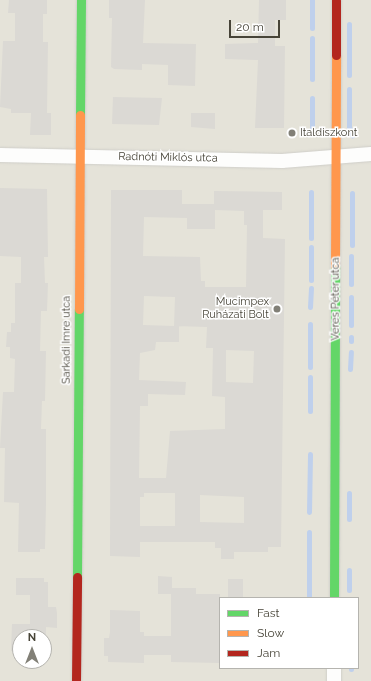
<!DOCTYPE html>
<html>
<head>
<meta charset="utf-8">
<style>
  body { margin:0 }
  #map { position:relative; width:371px; height:681px; overflow:hidden; background:#f1f0eb; font-family:Raleway,sans-serif }
  div>[style] { position:absolute }
  [style*='--x'] { left:calc(var(--x)*1px); top:calc(var(--y)*1px); width:calc(var(--w)*1px); rotate:calc(var(--a)*1deg) }
  .residential>* { inset:0; background:#e5e3d9 }
  .stream>* { height:5px; margin:-2.5px; padding:0 2.5px; transform-origin:2.5px; border-radius:2.5px; background:#bfd0ec }
  .building>* { inset:0; background:#dbd9d4 }
  .roads { filter:drop-shadow(0 0 1px #cfcec9) drop-shadow(0 0 1px #cfcec9) }
  .street>* { height:14px; margin:-7px; padding:0 7px; transform-origin:7px; border-radius:7px; background:#fdfdfc }
  .fast>* { height:9px; margin:-4.5px; padding:0 4.5px; transform-origin:4.5px; border-radius:4.5px; background:#63d668 }
  .slow>* { height:9px; margin:-4.5px; padding:0 4.5px; transform-origin:4.5px; border-radius:4.5px; background:#ff974d }
  .jam>* { height:9px; margin:-4.5px; padding:0 4.5px; transform-origin:4.5px; border-radius:4.5px; background:#b3261e }
  .dots>* { width:11px; height:11px; translate:-50% -50%; box-sizing:border-box; border:2px solid #fff; border-radius:50% }
  span { translate:-50% -50%; white-space:nowrap; text-align:center; line-height:1.15; -webkit-text-stroke:3px #fff; paint-order:stroke }
  .poi-label { font-size:11px; color:#474438 }
  .left { translate:0 -50%; text-align:left }
  .right { translate:-100% -50%; text-align:right }
  .street-label { font-size:11px; color:#474438 }
  .legend { position:absolute; left:219px; top:597px; width:140px; height:72px; box-sizing:border-box; background:#fff; border:1px solid #b5b4af; margin:0; padding:5px 7px; list-style:none; font-size:12px; color:#474438 }
  .legend li { display:flex; align-items:center; gap:8px; height:20px }
  .legend b { width:20px; border:1px solid #b5b4af }
  .north { position:absolute; left:12px; top:629px; width:40px; height:40px; box-sizing:border-box; background:#fff; border:1px solid #b5b4af; border-radius:50%; rotate:0deg; font-size:11px; font-weight:700; line-height:16px; text-align:center; color:#474438 }
  .north::after { content:''; display:block; margin:auto; width:14px; height:18px; background:#828077; clip-path:polygon(50% 0,100% 100%,50% 72%,0 100%) }
  .scale { position:absolute; left:229px; top:20px; width:51px; height:18px; box-sizing:border-box; border:2px solid #474438; border-top:0; padding-left:5px; font-size:12px; line-height:14px; white-space:nowrap; color:#474438; -webkit-text-stroke:3px #fff; paint-order:stroke }
</style>
</head>
<body>
<div id="map">
  <div class="residential">
    <i style="clip-path:polygon(evenodd,0 0,371px 0,371px 681px,0 681px,0 0,220px 598px,358px 598px,358px 668px,220px 668px,220px 598px,0 0,20px 637px,44px 637px,44px 661px,20px 661px,20px 637px)"></i>
  </div>
  <div class="stream">
    <i style="--x:312;--y:28;--w:28;--a:-90"></i>
    <i style="--x:312;--y:38;--w:41;--a:90"></i>
    <i style="--x:349;--y:75;--w:51;--a:-90"></i>
    <i style="--x:349;--y:89;--w:38;--a:90"></i>
    <i style="--x:349;--y:127;--w:9;--a:69"></i>
    <i style="--x:312;--y:132;--w:34;--a:-90"></i>
    <i style="--x:311;--y:238;--w:46;--a:-90"></i>
    <i style="--x:352;--y:245;--w:52;--a:-90"></i>
    <i style="--x:311;--y:280;--w:33;--a:-90"></i>
    <i style="--x:351;--y:284;--w:28;--a:-90"></i>
    <i style="--x:310;--y:307;--w:19;--a:-87"></i>
    <i style="--x:351;--y:325;--w:28;--a:-90"></i>
    <i style="--x:351;--y:341;--w:4;--a:-90"></i>
    <i style="--x:310;--y:367;--w:43;--a:-90"></i>
    <i style="--x:350;--y:369;--w:17;--a:-87"></i>
    <i style="--x:310;--y:411;--w:34;--a:-90"></i>
    <i style="--x:309;--y:512;--w:58;--a:-89"></i>
    <i style="--x:349;--y:519;--w:26;--a:-90"></i>
    <i style="--x:349;--y:590;--w:20;--a:-90"></i>
    <i style="--x:309;--y:598;--w:66;--a:-90"></i>
    <i style="--x:351;--y:668;--w:1;--a:90"></i>
  </div>
  <div class="building">
    <i style="clip-path:polygon(9px 0,47px 0,47px 14px,43px 14px,43px 42px,48px 42px,47px 113px,51px 113px,51px 135px,30px 135px,31px 113px,11px 113px,11px 109px,0 107px,3px 41px,15px 41px,15px 13px,8px 13px)"></i>
    <i style="clip-path:polygon(109px 0,145px 0,143px 43px,196px 44px,195px 86px,168px 85px,168px 65px,142px 64px,142px 70px,114px 69px,111px 67px,112px 18px,109px 18px)"></i>
    <i style="clip-path:polygon(259px 0,286px 0,286px 20px,275px 20px,275px 46px,285px 46px,284px 128px,255px 128px,258px 60px,225px 59px,225px 44px,258px 43px)"></i>
    <i style="clip-path:polygon(113px 97px,162px 98px,159px 125px,112px 124px)"></i>
    <i style="clip-path:polygon(191px 113px,215px 113px,215px 129px,191px 127px)"></i>
    <i style="clip-path:polygon(0 188px,47px 189px,48px 257px,44px 257px,45px 283px,48px 283px,47px 311px,41px 311px,40px 351px,46px 351px,45px 401px,42px 401px,41px 429px,46px 429px,46px 504px,45px 549px,40px 549px,40px 552px,18px 552px,19px 503px,4px 502px,5px 448px,0 448px,3px 392px,14px 392px,15px 359px,10px 358px,10px 347px,6px 347px,7px 332px,11px 332px,11px 323px,15px 323px,15px 283px,21px 283px,21px 257px,0 256px)"></i>
    <i style="clip-path:polygon(evenodd,111px 190px,182px 190px,182px 204px,214px 204px,214px 191px,282px 192px,282px 210px,263px 210px,263px 238px,285px 239px,281px 547px,268px 547px,268px 552px,234px 552px,234px 559px,221px 559px,221px 548px,215px 548px,215px 542px,140px 542px,140px 557px,110px 556px,111px 190px,215px 210px,244px 211px,244px 225px,247px 225px,246px 287px,205px 287px,205px 281px,201px 281px,200px 257px,143px 256px,144px 217px,187px 218px,187px 229px,215px 229px,215px 210px,111px 190px,144px 296px,175px 297px,174px 326px,143px 325px,144px 296px,111px 190px,176px 326px,207px 327px,206px 348px,213px 348px,212px 396px,225px 397px,225px 429px,170px 431px,166px 478px,139px 478px,140px 406px,148px 406px,148px 394px,185px 395px,186px 382px,139px 380px,140px 353px,155px 350px,156px 342px,179px 342px,179px 326px,176px 326px,111px 190px,226px 350px,254px 351px,253px 383px,226px 382px,226px 350px,111px 190px,144px 493px,175px 493px,175px 526px,140px 526px,140px 497px,144px 497px,144px 493px,111px 190px,200px 495px,244px 497px,244px 523px,200px 522px,200px 495px)"></i>
    <i style="clip-path:polygon(158px 576px,172px 577px,172px 588px,196px 588px,196px 594px,220px 594px,220px 663px,171px 662px,171px 655px,144px 655px,144px 663px,108px 662px,108px 656px,104px 656px,104px 638px,109px 638px,110px 632px,110px 610px,140px 611px,140px 632px,144px 632px,144px 636px,171px 636px,171px 594px,158px 594px)"></i>
    <i style="clip-path:polygon(16px 578px,44px 578px,44px 582px,48px 582px,48px 607px,56px 607px,57px 613px,57px 628px,46px 627px,46px 649px,44px 637px,20px 637px,20px 659px,14px 659px,14px 651px,11px 651px,12px 624px,30px 624px,30px 595px,16px 595px)"></i>
    <i style="clip-path:polygon(228px 579px,243px 579px,243px 598px,228px 598px)"></i>
  </div>
  <div class="roads">
    <div class="street">
      <i style="--x:0;--y:155;--w:282;--a:1.2"></i>
      <i style="--x:282;--y:161;--w:89;--a:-4.5"></i>
      <i style="--x:334;--y:681;--w:13;--a:-90"></i>
    </div>
    <div class="fast">
      <i style="--x:80;--y:115;--w:115;--a:-89.5"></i>
      <i style="--x:77;--y:577;--w:268;--a:-89.6"></i>
      <i style="--x:334;--y:598;--w:332;--a:-89.8"></i>
    </div>
    <div class="slow">
      <i style="--x:335;--y:266;--w:211;--a:-89.7"></i>
      <i style="--x:79;--y:309;--w:194;--a:-89.7"></i>
    </div>
    <div class="jam">
      <i style="--x:336;--y:55;--w:55;--a:-90"></i>
      <i style="--x:76;--y:681;--w:104;--a:-89.4"></i>
    </div>
  </div>
  <div class="dots">
    <i style="left:292px;top:133px;background:#828077"></i>
    <i style="left:277px;top:309px;background:#828077"></i>
  </div>
  <div class="poi-label">
    <span class="left" style="left:300px;top:133px">Italdiszkont</span>
    <span class="right" style="left:269px;top:309px">Mucimpex<br>Ruházati Bolt</span>
  </div>
  <div class="street-label">
    <span style="left:168px;top:158px;rotate:1deg">Radnóti Miklós utca</span>
    <span style="left:336px;top:299px;rotate:-90deg">Veres Péter utca</span>
    <span style="left:67px;top:340px;rotate:-90deg">Sarkadi Imre utca</span>
  </div>
  <ul class="legend">
  <li><b style="height:5px;background:#63d668"></b>Fast</li>
  <li><b style="height:5px;background:#ff974d"></b>Slow</li>
  <li><b style="height:5px;background:#b3261e"></b>Jam</li>
  </ul>
  <div class="north">N</div>
  <div class="scale">20 m</div>
</div>
</body>
</html>
